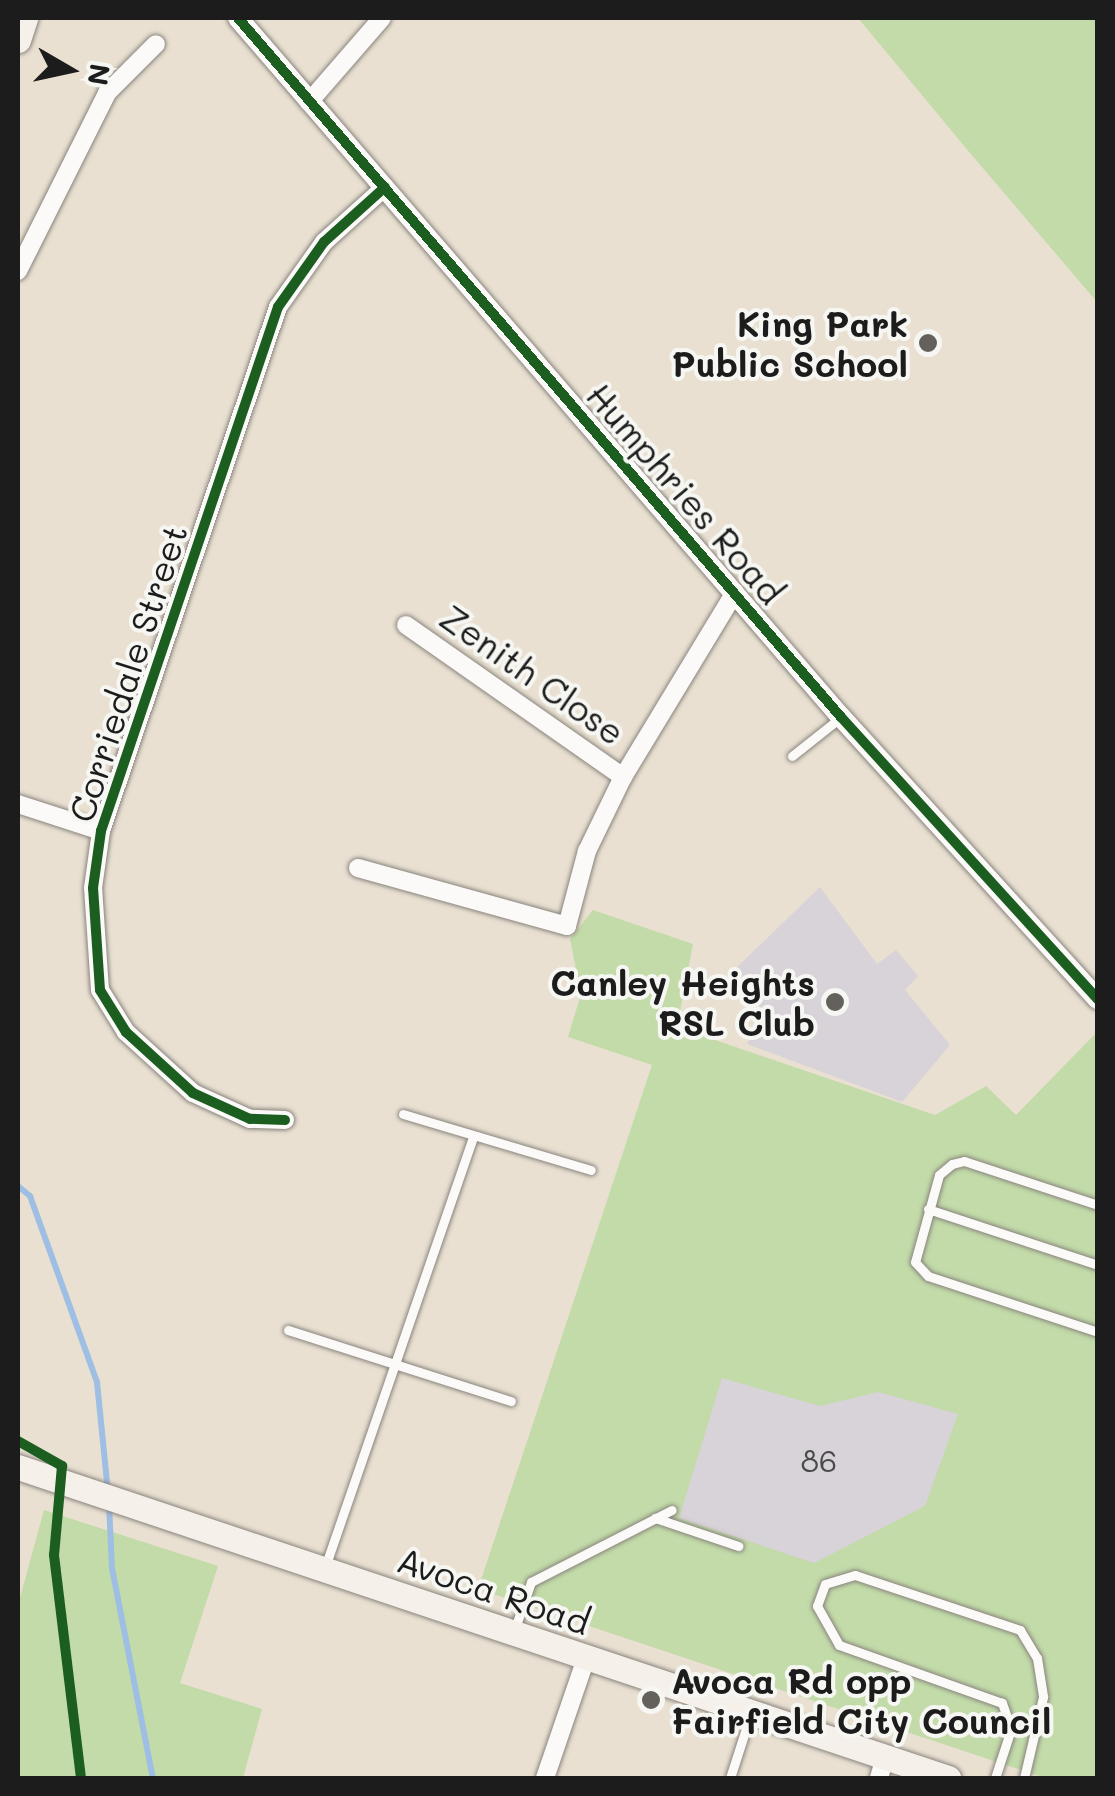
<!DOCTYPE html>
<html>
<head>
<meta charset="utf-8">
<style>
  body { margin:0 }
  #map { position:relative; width:1115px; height:1796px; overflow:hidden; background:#e9e0d2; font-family:Mali,sans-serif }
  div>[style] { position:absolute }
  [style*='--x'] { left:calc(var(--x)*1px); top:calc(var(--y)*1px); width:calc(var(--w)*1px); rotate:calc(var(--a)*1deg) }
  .green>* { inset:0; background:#c2dba9 }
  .stream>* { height:6px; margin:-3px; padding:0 3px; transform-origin:3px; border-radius:3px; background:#9fbee3 }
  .building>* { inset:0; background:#d8d2d9 }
  .roads { filter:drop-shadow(0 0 2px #89847d) drop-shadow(0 0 2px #89847d) }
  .service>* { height:9px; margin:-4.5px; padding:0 4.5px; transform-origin:4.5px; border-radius:4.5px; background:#fcfaf8 }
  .minor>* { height:18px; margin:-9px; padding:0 9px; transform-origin:9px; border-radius:9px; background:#fcfaf8 }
  .tertiary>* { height:20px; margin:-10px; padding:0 10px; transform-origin:10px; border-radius:10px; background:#fcfaf8 }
  .secondary>* { height:25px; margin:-12.5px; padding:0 12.5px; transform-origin:12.5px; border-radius:12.5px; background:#f5f0ea }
  .cycleway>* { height:10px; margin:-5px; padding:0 5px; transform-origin:5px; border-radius:5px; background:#1b5e20 }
  .dots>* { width:28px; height:28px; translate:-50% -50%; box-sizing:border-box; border:5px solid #f6f6f2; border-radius:50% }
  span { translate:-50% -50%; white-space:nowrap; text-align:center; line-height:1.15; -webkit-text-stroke:8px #f6f6f2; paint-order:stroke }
  .number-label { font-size:30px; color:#4b4a4b }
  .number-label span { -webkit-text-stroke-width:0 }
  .poi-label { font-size:35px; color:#1c1c1c; font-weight:700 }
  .right { translate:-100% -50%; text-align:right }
  .left { translate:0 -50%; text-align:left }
  .street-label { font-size:35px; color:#1c1c1c }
  .frame { position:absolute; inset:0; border:20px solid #1c1c1c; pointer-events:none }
  .north { position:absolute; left:20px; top:20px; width:100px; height:100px; -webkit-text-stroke:8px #f6f6f2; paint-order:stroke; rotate:99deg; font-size:28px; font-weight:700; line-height:40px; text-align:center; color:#1c1c1c }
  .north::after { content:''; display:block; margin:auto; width:35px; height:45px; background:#1c1c1c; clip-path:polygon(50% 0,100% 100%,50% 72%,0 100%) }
</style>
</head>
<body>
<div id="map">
  <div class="green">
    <i style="clip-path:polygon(858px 18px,1097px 18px,1097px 302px,970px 153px)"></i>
    <i style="clip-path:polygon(593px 910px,693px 944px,677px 1027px,935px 1115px,986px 1086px,1016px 1115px,1097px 1032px,1097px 1778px,1045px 1778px,478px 1589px,652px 1065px,568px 1037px,581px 994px,570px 939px)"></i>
    <i style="clip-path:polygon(44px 1510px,218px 1566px,180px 1683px,262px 1709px,243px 1778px,18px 1778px,18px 1605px)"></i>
  </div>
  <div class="stream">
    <i style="--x:18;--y:1186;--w:16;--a:40"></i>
    <i style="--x:30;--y:1196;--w:198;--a:70.2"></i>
    <i style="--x:97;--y:1382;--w:111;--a:84.3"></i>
    <i style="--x:109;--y:1504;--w:64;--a:87.3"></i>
    <i style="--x:112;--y:1568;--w:214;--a:79"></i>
  </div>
  <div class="building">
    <i style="clip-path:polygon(820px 887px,877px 964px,896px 950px,918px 976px,905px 990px,950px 1045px,902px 1102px,747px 1044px,765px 1013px,731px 973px)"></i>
    <i style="clip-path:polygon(722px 1378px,820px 1406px,878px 1392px,958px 1414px,925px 1506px,814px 1563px,679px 1518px)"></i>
  </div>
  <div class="roads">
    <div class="service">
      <i style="--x:792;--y:756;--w:63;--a:-38.5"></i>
      <i style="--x:403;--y:1114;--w:196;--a:16.6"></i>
      <i style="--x:1098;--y:1205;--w:141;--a:-161.8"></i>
      <i style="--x:964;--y:1161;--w:12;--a:166"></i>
      <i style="--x:952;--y:1164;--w:17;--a:140"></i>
      <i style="--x:939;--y:1175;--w:90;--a:105.4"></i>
      <i style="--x:915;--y:1262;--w:19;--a:47"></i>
      <i style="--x:928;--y:1276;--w:179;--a:18.2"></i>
      <i style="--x:928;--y:1209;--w:179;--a:18.2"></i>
      <i style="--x:288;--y:1330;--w:234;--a:17.7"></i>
      <i style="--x:655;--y:1518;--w:88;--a:18.6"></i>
      <i style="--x:325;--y:1567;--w:456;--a:-71"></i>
      <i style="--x:514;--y:1631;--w:52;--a:-70.9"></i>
      <i style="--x:531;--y:1582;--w:158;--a:-27.1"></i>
      <i style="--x:730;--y:1778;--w:65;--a:-72.1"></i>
      <i style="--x:995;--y:1778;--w:52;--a:-71.9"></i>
      <i style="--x:1011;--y:1729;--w:28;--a:-109"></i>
      <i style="--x:1002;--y:1703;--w:173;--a:-160.4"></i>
      <i style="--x:839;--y:1645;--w:45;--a:-119.4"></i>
      <i style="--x:817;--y:1606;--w:23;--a:-70"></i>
      <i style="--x:825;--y:1584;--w:31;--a:-17"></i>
      <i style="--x:855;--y:1575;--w:174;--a:18.4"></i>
      <i style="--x:1020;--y:1630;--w:33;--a:59"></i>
      <i style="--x:1037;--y:1658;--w:39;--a:81"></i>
      <i style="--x:1043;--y:1697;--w:83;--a:103.2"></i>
    </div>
    <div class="minor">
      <i style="--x:309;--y:102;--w:111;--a:-49"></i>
      <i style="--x:18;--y:271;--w:199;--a:-63.4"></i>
      <i style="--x:107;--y:93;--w:69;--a:-45"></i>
      <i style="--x:406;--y:625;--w:265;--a:35"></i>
      <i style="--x:18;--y:804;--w:87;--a:18"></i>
      <i style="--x:358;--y:868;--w:217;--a:15.5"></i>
      <i style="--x:567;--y:926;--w:78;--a:-75.1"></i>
      <i style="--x:587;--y:851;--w:82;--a:-64.1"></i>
      <i style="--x:623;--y:777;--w:216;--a:-58.8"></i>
      <i style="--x:285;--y:1120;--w:35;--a:-178"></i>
      <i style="--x:250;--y:1119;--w:63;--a:-155.5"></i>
      <i style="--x:193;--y:1093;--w:91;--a:-137.7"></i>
      <i style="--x:126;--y:1032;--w:49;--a:-121.8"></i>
      <i style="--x:100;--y:990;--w:102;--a:-93.9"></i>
      <i style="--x:93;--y:888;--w:58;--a:-82"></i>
      <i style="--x:101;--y:831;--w:553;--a:-71.34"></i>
      <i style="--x:278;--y:307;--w:80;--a:-54.7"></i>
      <i style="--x:324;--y:242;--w:82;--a:-42"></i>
      <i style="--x:545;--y:1778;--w:127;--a:-71.1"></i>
      <i style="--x:879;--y:1778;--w:22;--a:-74"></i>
    </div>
    <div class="tertiary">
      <i style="--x:238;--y:18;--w:923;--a:49.22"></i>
      <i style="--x:841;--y:717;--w:382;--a:47.7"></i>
    </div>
    <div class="secondary">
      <i style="--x:18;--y:40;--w:23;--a:-72"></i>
      <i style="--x:18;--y:1467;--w:981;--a:18.49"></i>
    </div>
  </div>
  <div class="cycleway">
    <i style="--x:238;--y:18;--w:923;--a:49.22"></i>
    <i style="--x:841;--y:717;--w:382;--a:47.7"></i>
    <i style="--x:285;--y:1120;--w:35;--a:-178"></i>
    <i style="--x:250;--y:1119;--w:63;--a:-155.5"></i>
    <i style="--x:193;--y:1093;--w:91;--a:-137.7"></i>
    <i style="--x:126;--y:1032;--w:49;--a:-121.8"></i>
    <i style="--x:100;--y:990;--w:102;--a:-93.9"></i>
    <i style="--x:93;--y:888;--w:58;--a:-82"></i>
    <i style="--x:101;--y:831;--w:553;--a:-71.34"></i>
    <i style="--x:278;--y:307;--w:80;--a:-54.7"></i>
    <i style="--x:324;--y:242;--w:82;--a:-42"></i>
    <i style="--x:18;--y:1441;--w:51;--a:29.6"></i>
    <i style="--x:62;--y:1466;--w:89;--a:95.1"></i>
    <i style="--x:54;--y:1555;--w:225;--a:83.1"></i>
  </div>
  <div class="dots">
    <i style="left:928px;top:343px;background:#64615c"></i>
    <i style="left:835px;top:1002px;background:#64615c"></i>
    <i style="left:651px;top:1700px;background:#64615c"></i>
  </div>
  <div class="number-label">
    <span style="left:819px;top:1460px">86</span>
  </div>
  <div class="poi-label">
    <span class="right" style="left:908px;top:343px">King Park<br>Public School</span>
    <span class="right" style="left:815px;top:1002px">Canley Heights<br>RSL Club</span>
    <span class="left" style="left:671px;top:1700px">Avoca Rd opp<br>Fairfield City Council</span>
  </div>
  <div class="street-label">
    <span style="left:686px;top:493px;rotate:49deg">Humphries Road</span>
    <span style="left:127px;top:673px;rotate:-72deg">Corriedale Street</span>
    <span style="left:533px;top:674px;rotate:35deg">Zenith Close</span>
    <span style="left:494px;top:1590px;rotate:19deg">Avoca Road</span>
  </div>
  <div class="frame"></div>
  <div class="north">N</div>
</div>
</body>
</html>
